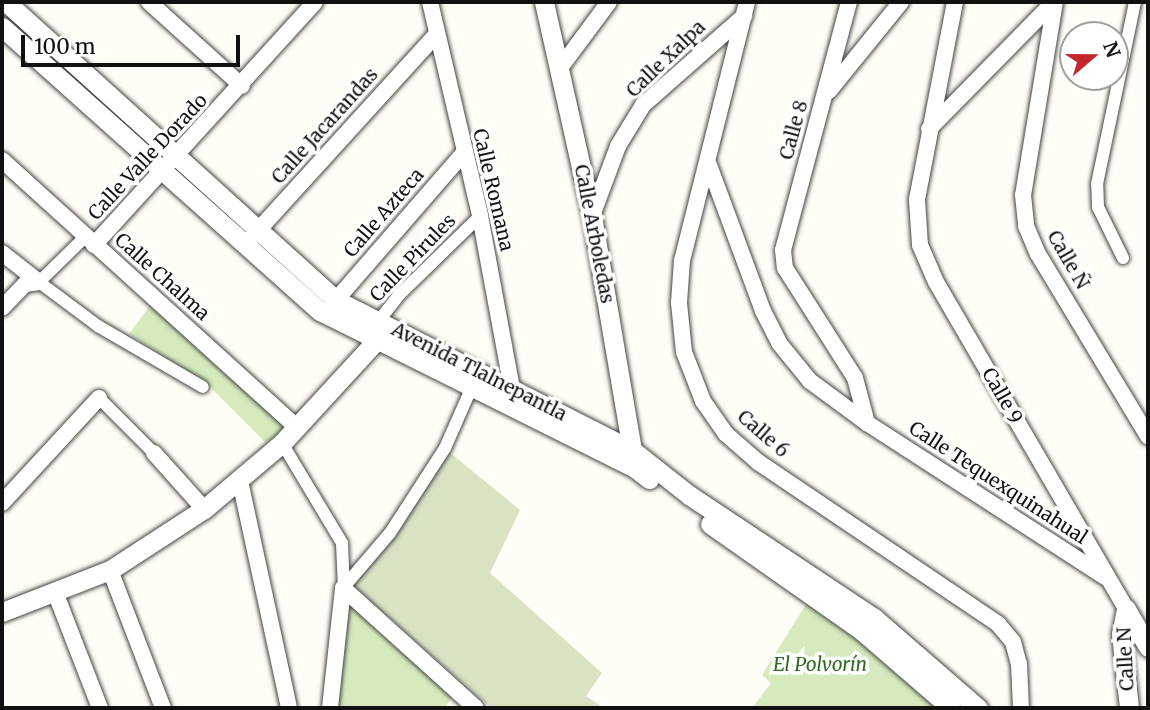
<!DOCTYPE html>
<html>
<head>
<meta charset="utf-8">
<style>
  body { margin:0 }
  #map { position:relative; width:1150px; height:710px; overflow:hidden; background:#fffdf5; font-family:Merriweather,serif }
  div>[style] { position:absolute }
  [style*='--x'] { left:calc(var(--x)*1px); top:calc(var(--y)*1px); width:calc(var(--w)*1px); rotate:calc(var(--a)*1deg) }
  .green>* { inset:0; background:#d5ebbd }
  .cemetery>* { inset:0; background:#d9e3c4 }
  .roads { filter:drop-shadow(0 0 2px #444) drop-shadow(0 0 2px #444) }
  .pedestrian>* { height:12px; margin:-6px; padding:0 6px; transform-origin:6px; border-radius:6px; background:#fff }
  .minor>* { height:16px; margin:-8px; padding:0 8px; transform-origin:8px; border-radius:8px; background:#fff }
  .tertiary>* { height:19px; margin:-9.5px; padding:0 9.5px; transform-origin:9.5px; border-radius:9.5px; background:#fff }
  span { translate:-50% -50%; white-space:nowrap; text-align:center; line-height:1.15; -webkit-text-stroke:7px #fff; paint-order:stroke }
  .street-label { font-size:19px; color:#111 }
  .park-label { font-size:19px; color:#2f6b1f; font-style:italic }
  .frame { position:absolute; inset:0; border:4px solid #111; pointer-events:none }
  .north { position:absolute; left:1059px; top:21px; width:70px; height:70px; box-sizing:border-box; background:#fff; border:2px solid #a0a0a0; border-radius:50%; rotate:70deg; font-size:19px; font-weight:700; line-height:28px; text-align:center; color:#111 }
  .north::after { content:''; display:block; margin:auto; width:24px; height:32px; background:#c4262e; clip-path:polygon(50% 0,100% 100%,50% 72%,0 100%) }
  .scale { position:absolute; left:21px; top:35px; width:219px; height:32px; box-sizing:border-box; border:4px solid #111; border-top:0; padding-left:9px; font-size:21px; line-height:24px; white-space:nowrap; color:#111; -webkit-text-stroke:5px #fff; paint-order:stroke }
</style>
</head>
<body>
<div id="map">
  <div class="green">
    <i style="clip-path:polygon(155px 299px,287px 426px,266px 443px,205px 382px,129px 334px)"></i>
    <i style="clip-path:polygon(348px 598px,453px 695px,445px 708px,334px 708px)"></i>
    <i style="clip-path:polygon(808px 601px,944px 708px,752px 708px,771px 683px,762px 675px)"></i>
  </div>
  <div class="cemetery">
    <i style="clip-path:polygon(448px 451px,520px 510px,490px 573px,602px 673px,586px 696px,604px 708px,491px 708px,353px 585px)"></i>
  </div>
  <div class="roads">
    <div class="pedestrian">
      <i style="--x:86;--y:236;--w:66;--a:135.6"></i>
      <i style="--x:39;--y:282;--w:74;--a:36.7"></i>
      <i style="--x:98;--y:326;--w:121;--a:30.2"></i>
      <i style="--x:1123;--y:258;--w:57;--a:-116.1"></i>
      <i style="--x:1098;--y:207;--w:23;--a:-92"></i>
      <i style="--x:1097;--y:184;--w:186;--a:-78.2"></i>
      <i style="--x:387;--y:324;--w:8;--a:-135"></i>
      <i style="--x:381;--y:318;--w:28;--a:-52"></i>
      <i style="--x:398;--y:296;--w:115;--a:-44.3"></i>
      <i style="--x:99;--y:398;--w:78;--a:45"></i>
      <i style="--x:282;--y:443;--w:117;--a:59"></i>
      <i style="--x:342;--y:543;--w:45;--a:87.5"></i>
      <i style="--x:343;--y:588;--w:72;--a:-49.5"></i>
      <i style="--x:390;--y:533;--w:101;--a:-57.1"></i>
      <i style="--x:445;--y:448;--w:64;--a:-66.2"></i>
    </div>
    <div class="minor">
      <i style="--x:149;--y:2;--w:125;--a:42.1"></i>
      <i style="--x:430;--y:2;--w:220;--a:76.8"></i>
      <i style="--x:480;--y:216;--w:176;--a:79.5"></i>
      <i style="--x:747;--y:2;--w:266;--a:104.1"></i>
      <i style="--x:682;--y:260;--w:43;--a:94"></i>
      <i style="--x:679;--y:303;--w:49;--a:84.2"></i>
      <i style="--x:684;--y:352;--w:53;--a:68.8"></i>
      <i style="--x:703;--y:401;--w:40;--a:55.1"></i>
      <i style="--x:726;--y:434;--w:43;--a:41.2"></i>
      <i style="--x:758;--y:462;--w:290;--a:34"></i>
      <i style="--x:998;--y:624;--w:23;--a:50"></i>
      <i style="--x:1013;--y:642;--w:23;--a:75"></i>
      <i style="--x:1019;--y:664;--w:44;--a:87.4"></i>
      <i style="--x:849;--y:2;--w:257;--a:104.9"></i>
      <i style="--x:783;--y:250;--w:18;--a:84"></i>
      <i style="--x:785;--y:268;--w:130;--a:57.5"></i>
      <i style="--x:855;--y:378;--w:47;--a:75.1"></i>
      <i style="--x:955;--y:2;--w:202;--a:100.9"></i>
      <i style="--x:917;--y:200;--w:45;--a:86.2"></i>
      <i style="--x:920;--y:245;--w:40;--a:66.6"></i>
      <i style="--x:936;--y:282;--w:378;--a:59.8"></i>
      <i style="--x:1055;--y:2;--w:196;--a:99.4"></i>
      <i style="--x:1023;--y:195;--w:31;--a:84"></i>
      <i style="--x:1026;--y:226;--w:30;--a:67"></i>
      <i style="--x:1038;--y:254;--w:213;--a:58.9"></i>
      <i style="--x:560;--y:68;--w:82;--a:-53.4"></i>
      <i style="--x:829;--y:91;--w:114;--a:-51"></i>
      <i style="--x:929;--y:129;--w:178;--a:-45.5"></i>
      <i style="--x:2;--y:160;--w:396;--a:42.2"></i>
      <i style="--x:709;--y:165;--w:156;--a:69.7"></i>
      <i style="--x:763;--y:311;--w:36;--a:63"></i>
      <i style="--x:779;--y:343;--w:49;--a:50.8"></i>
      <i style="--x:810;--y:381;--w:71;--a:36.4"></i>
      <i style="--x:867;--y:423;--w:283;--a:32.9"></i>
      <i style="--x:592;--y:216;--w:75;--a:-69.6"></i>
      <i style="--x:618;--y:146;--w:48;--a:-58.6"></i>
      <i style="--x:643;--y:105;--w:135;--a:-41.4"></i>
      <i style="--x:252;--y:237;--w:275;--a:-47.7"></i>
      <i style="--x:94;--y:245;--w:328;--a:-47.7"></i>
      <i style="--x:2;--y:253;--w:47;--a:38.1"></i>
      <i style="--x:336;--y:300;--w:194;--a:-49"></i>
      <i style="--x:2;--y:308;--w:33;--a:-46"></i>
      <i style="--x:25;--y:284;--w:14;--a:-8"></i>
      <i style="--x:154;--y:453;--w:75;--a:48.2"></i>
      <i style="--x:240;--y:481;--w:232;--a:77.8"></i>
      <i style="--x:2;--y:503;--w:143;--a:-47.3"></i>
      <i style="--x:110;--y:570;--w:148;--a:69"></i>
      <i style="--x:343;--y:588;--w:179;--a:42.1"></i>
      <i style="--x:55;--y:592;--w:124;--a:68.8"></i>
      <i style="--x:330;--y:708;--w:121;--a:-83.8"></i>
    </div>
    <div class="tertiary">
      <i style="--x:6;--y:2;--w:445;--a:42.1"></i>
      <i style="--x:336;--y:300;--w:332;--a:26.9"></i>
      <i style="--x:632;--y:450;--w:73;--a:38.3"></i>
      <i style="--x:689;--y:495;--w:222;--a:33.6"></i>
      <i style="--x:874;--y:618;--w:138;--a:40.9"></i>
      <i style="--x:544;--y:2;--w:219;--a:77.4"></i>
      <i style="--x:592;--y:216;--w:244;--a:80.3"></i>
      <i style="--x:2;--y:27;--w:426;--a:41.8"></i>
      <i style="--x:320;--y:311;--w:352;--a:26.5"></i>
      <i style="--x:635;--y:468;--w:18;--a:38"></i>
      <i style="--x:710;--y:524;--w:184;--a:35.1"></i>
      <i style="--x:861;--y:630;--w:119;--a:40.9"></i>
      <i style="--x:1126;--y:609;--w:25;--a:101"></i>
      <i style="--x:1121;--y:634;--w:74;--a:83.8"></i>
      <i style="--x:1126;--y:609;--w:44;--a:59.9"></i>
      <i style="--x:2;--y:612;--w:116;--a:-21.3"></i>
      <i style="--x:110;--y:570;--w:112;--a:-33"></i>
      <i style="--x:204;--y:509;--w:102;--a:-40.2"></i>
      <i style="--x:282;--y:443;--w:151;--a:-47.4"></i>
    </div>
  </div>
  <div class="street-label">
    <span style="left:666px;top:59px;rotate:-44deg">Calle Xalpa</span>
    <span style="left:325px;top:126px;rotate:-48deg">Calle Jacarandas</span>
    <span style="left:794px;top:130px;rotate:-75deg">Calle 8</span>
    <span style="left:148px;top:157px;rotate:-47deg">Calle Valle Dorado</span>
    <span style="left:493px;top:190px;rotate:77deg">Calle Romana</span>
    <span style="left:384px;top:213px;rotate:-49deg">Calle Azteca</span>
    <span style="left:594px;top:234px;rotate:79deg">Calle Arboledas</span>
    <span style="left:413px;top:258px;rotate:-46deg">Calle Pirules</span>
    <span style="left:1068px;top:260px;rotate:60deg">Calle Ñ</span>
    <span style="left:162px;top:277px;rotate:42deg">Calle Chalma</span>
    <span style="left:479px;top:372px;rotate:27deg">Avenida Tlalnepantla</span>
    <span style="left:1002px;top:396px;rotate:60deg">Calle 9</span>
    <span style="left:763px;top:434px;rotate:41deg">Calle 6</span>
    <span style="left:998px;top:483px;rotate:33deg">Calle Tequexquinahual</span>
    <span style="left:1126px;top:659px;rotate:-93deg">Calle N</span>
  </div>
  <div class="park-label">
    <span style="left:820px;top:665px">El Polvorín</span>
  </div>
  <div class="frame"></div>
  <div class="north">N</div>
  <div class="scale">100 m</div>
</div>
</body>
</html>
